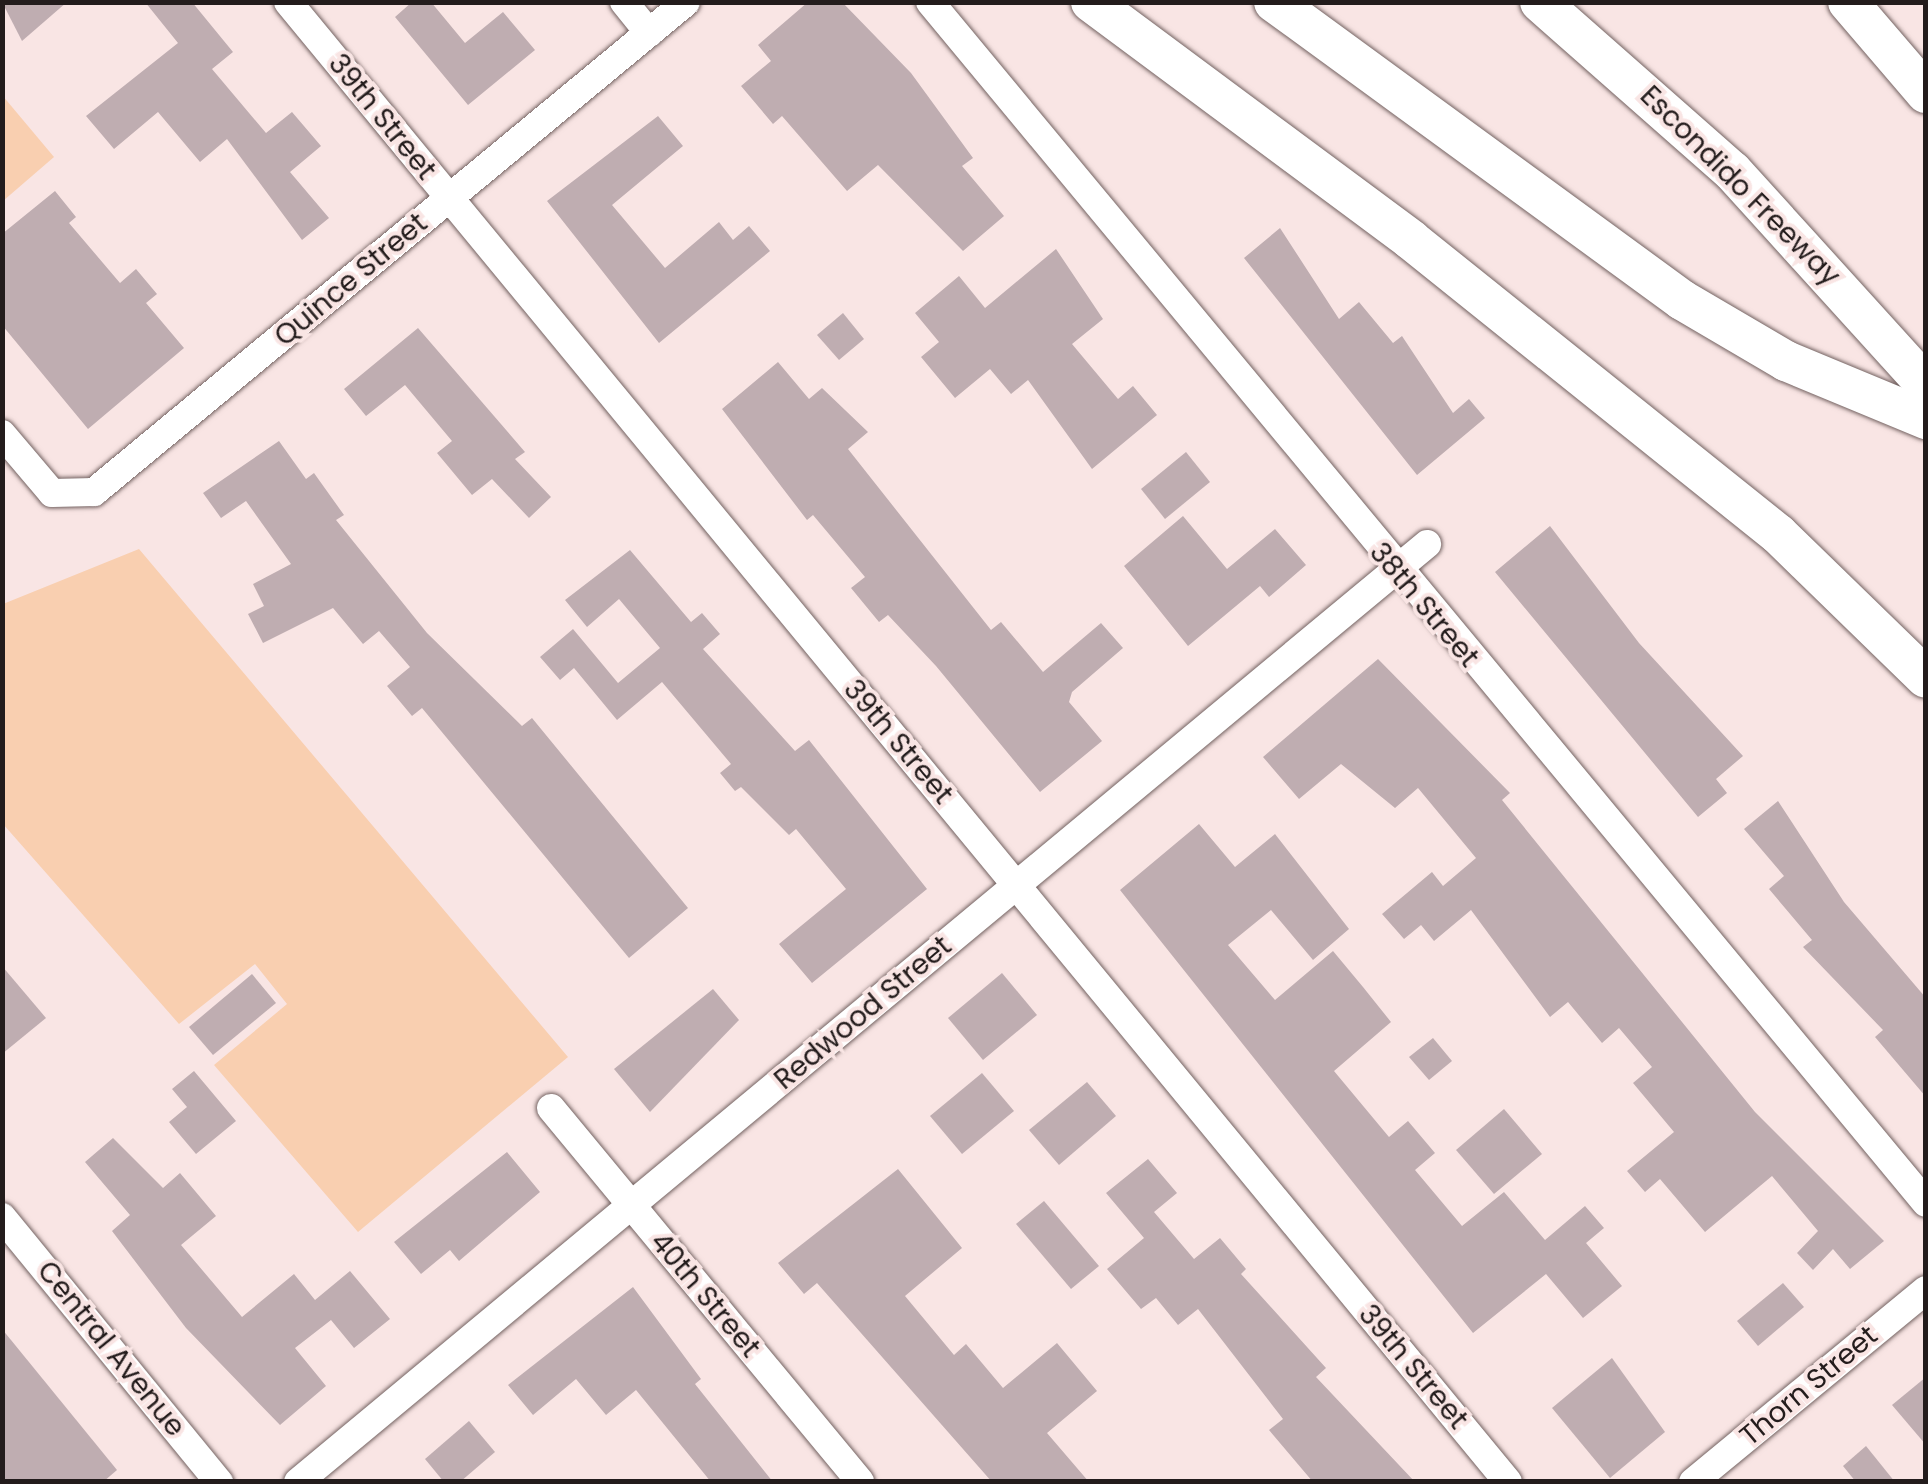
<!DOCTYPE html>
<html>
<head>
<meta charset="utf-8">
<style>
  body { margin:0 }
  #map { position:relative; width:1928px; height:1484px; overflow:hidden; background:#f9e5e4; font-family:Poppins,sans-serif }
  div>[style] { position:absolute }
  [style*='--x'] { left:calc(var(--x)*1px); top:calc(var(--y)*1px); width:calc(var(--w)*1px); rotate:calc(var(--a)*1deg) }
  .green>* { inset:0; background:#f9cfb0 }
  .building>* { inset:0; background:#bfadb1 }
  .roads { filter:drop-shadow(0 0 2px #736261) drop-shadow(0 0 2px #736261) }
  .minor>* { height:28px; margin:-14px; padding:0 14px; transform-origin:14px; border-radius:14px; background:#fff }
  .highway>* { height:40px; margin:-20px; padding:0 20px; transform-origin:20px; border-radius:20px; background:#fff }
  span { translate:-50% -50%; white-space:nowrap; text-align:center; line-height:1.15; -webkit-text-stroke:8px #f9e5e4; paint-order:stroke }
  .street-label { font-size:28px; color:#231c1c }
  .frame { position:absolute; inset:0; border:5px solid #231c1c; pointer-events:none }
</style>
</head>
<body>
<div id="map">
  <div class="green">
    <i style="clip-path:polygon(2px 95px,54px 157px,3px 201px,2px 201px)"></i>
    <i style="clip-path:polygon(139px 549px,568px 1057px,358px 1232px,214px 1065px,287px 1004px,255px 964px,179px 1024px,3px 824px,3px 604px)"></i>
  </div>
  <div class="building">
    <i style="clip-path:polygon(2px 2px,67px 2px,22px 41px)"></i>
    <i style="clip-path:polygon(145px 2px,192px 2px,233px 52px,212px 69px,266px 133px,292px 112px,321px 146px,290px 172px,329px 218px,302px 240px,227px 139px,200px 162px,158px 112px,114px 149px,86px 116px,178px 43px)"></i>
    <i style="clip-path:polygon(412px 2px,431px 2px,465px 43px,503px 12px,535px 50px,468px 105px,395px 17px)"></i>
    <i style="clip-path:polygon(808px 2px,842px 2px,911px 73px,973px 158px,962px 166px,1004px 216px,963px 251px,878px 165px,847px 191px,782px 116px,773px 124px,741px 86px,771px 61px,758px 45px)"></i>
    <i style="clip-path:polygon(658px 116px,683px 146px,612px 205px,665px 268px,719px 222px,733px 240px,749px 226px,770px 251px,659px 343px,547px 201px)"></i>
    <i style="clip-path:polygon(55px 191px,76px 217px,69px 223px,120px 283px,136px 269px,157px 294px,146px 303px,184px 348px,88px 429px,2px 325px,2px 234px)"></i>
    <i style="clip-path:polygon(1280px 228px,1339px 319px,1359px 302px,1393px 343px,1402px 336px,1453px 413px,1469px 399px,1485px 418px,1417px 475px,1244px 258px)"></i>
    <i style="clip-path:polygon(1056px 249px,1103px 319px,1072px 344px,1118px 399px,1133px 386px,1157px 415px,1092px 469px,1028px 380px,1011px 394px,990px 369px,955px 398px,921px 357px,939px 342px,915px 313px,959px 276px,985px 308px)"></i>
    <i style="clip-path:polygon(843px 313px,864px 339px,839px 360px,817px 335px)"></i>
    <i style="clip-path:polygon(418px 328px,525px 452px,515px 459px,551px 497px,529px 518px,492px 479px,472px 495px,437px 453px,452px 441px,405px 385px,366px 416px,344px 389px)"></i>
    <i style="clip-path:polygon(778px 362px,809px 399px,822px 388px,868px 432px,848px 449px,991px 630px,1001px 622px,1043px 672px,1101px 623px,1123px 648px,1072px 692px,1069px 702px,1102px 741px,1040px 792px,936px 666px,888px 615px,879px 622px,851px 588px,865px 577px,813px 515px,807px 520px,722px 409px)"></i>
    <i style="clip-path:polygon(279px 441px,306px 479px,314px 473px,344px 515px,336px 520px,427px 633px,522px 726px,532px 718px,688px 908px,629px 958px,422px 708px,412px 716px,387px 686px,410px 667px,379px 631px,363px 644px,333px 608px,263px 643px,248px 614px,264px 606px,253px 584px,291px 564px,246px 501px,221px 518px,203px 493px)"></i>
    <i style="clip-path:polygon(1186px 452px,1210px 482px,1165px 519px,1141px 489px)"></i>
    <i style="clip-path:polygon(1183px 516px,1227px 569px,1275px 529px,1306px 565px,1269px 597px,1260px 586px,1188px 646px,1124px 566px)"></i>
    <i style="clip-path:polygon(1550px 526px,1639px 643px,1743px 756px,1716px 779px,1727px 793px,1698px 817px,1495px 572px)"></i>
    <i style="clip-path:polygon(630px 550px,691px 622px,702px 613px,720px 634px,703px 649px,795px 751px,809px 740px,927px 889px,812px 983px,779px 944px,846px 889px,796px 829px,789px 835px,741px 787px,735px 791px,720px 773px,731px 764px,662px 682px,617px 720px,574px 668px,560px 680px,540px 657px,573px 629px,618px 683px,660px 648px,619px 599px,587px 627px,565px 600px)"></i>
    <i style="clip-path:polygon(1378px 659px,1510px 793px,1502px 800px,1755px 1112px,1884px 1241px,1850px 1269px,1833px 1249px,1813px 1270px,1797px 1253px,1818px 1231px,1772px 1176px,1705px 1232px,1660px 1179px,1645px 1192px,1627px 1171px,1674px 1132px,1633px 1083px,1652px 1067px,1619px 1028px,1602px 1043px,1568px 1002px,1550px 1017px,1471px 910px,1434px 941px,1421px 925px,1404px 939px,1382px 914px,1432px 872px,1443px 886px,1476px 858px,1418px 788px,1395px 808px,1341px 764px,1299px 799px,1263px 757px)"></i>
    <i style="clip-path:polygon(1778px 801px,1844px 902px,1926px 998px,1926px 1097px,1875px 1037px,1883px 1030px,1803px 947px,1812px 940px,1769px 889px,1784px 876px,1744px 829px)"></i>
    <i style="clip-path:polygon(1199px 824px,1235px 867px,1275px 834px,1349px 929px,1313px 960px,1271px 910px,1228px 945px,1275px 1000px,1333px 951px,1363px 987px,1391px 1022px,1334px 1071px,1389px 1137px,1408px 1121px,1435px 1153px,1415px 1170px,1462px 1226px,1504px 1192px,1545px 1240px,1585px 1206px,1604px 1228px,1586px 1243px,1622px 1286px,1583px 1318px,1546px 1274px,1473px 1333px,1120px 890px)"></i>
    <i style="clip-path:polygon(2px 966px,46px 1018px,2px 1054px)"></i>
    <i style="clip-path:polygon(1002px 973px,1037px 1015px,983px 1060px,948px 1018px)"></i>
    <i style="clip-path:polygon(252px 974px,276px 1003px,213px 1055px,189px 1027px)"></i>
    <i style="clip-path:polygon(713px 989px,739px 1020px,650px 1112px,614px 1069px)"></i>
    <i style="clip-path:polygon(1433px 1038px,1452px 1061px,1429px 1080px,1409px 1057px)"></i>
    <i style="clip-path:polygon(194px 1071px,236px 1121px,196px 1154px,169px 1122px,187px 1107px,172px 1089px)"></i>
    <i style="clip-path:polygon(982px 1073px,1014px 1111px,962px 1154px,930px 1116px)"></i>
    <i style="clip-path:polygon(1087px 1082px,1116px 1116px,1059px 1165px,1029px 1130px)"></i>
    <i style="clip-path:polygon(1504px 1109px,1542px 1154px,1494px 1194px,1456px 1150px)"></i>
    <i style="clip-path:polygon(113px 1138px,163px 1188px,180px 1173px,216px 1216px,181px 1245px,242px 1317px,294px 1274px,315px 1300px,350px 1271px,390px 1319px,354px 1348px,331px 1320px,295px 1348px,326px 1386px,280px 1425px,186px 1328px,112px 1231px,130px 1215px,85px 1162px)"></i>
    <i style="clip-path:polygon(507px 1152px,540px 1192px,459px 1261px,450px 1250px,421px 1274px,394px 1242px)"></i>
    <i style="clip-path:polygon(1148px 1159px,1177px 1193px,1154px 1212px,1194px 1259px,1220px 1238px,1246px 1269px,1241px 1274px,1326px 1368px,1316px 1377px,1415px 1482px,1313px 1482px,1269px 1430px,1283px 1419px,1198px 1309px,1178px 1325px,1156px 1298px,1141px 1309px,1107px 1269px,1144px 1238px,1106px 1193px)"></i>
    <i style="clip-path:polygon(898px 1169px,962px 1248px,905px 1296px,954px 1355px,966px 1344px,1003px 1388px,1057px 1343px,1097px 1391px,1047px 1433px,1089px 1482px,992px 1482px,817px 1283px,804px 1294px,778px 1263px)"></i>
    <i style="clip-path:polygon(1044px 1201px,1099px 1266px,1071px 1289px,1016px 1224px)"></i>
    <i style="clip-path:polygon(1783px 1283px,1804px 1307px,1758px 1346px,1737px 1321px)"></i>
    <i style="clip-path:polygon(633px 1287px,701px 1379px,695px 1384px,773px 1482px,711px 1482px,636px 1390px,606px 1415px,576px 1379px,533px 1415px,508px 1385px)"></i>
    <i style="clip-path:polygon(2px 1329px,117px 1470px,103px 1482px,2px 1482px)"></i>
    <i style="clip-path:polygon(1612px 1358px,1665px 1432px,1610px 1478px,1552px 1408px)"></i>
    <i style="clip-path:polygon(1926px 1377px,1926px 1445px,1892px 1405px)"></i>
    <i style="clip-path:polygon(469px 1421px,495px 1452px,460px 1482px,444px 1482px,425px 1459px)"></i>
    <i style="clip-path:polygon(1866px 1446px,1895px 1482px,1856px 1482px,1843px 1466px)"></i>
  </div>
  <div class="roads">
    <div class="minor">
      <i style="--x:288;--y:2;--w:1918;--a:50.5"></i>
      <i style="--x:624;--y:2;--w:40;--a:51"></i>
      <i style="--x:930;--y:2;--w:1560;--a:50.33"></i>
      <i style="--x:2;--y:434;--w:77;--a:49.7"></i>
      <i style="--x:52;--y:493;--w:42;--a:-1.4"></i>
      <i style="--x:94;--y:492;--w:768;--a:-39.61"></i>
      <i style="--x:551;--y:1108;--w:485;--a:50.4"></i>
      <i style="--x:2;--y:1217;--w:343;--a:50.7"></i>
      <i style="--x:298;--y:1482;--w:1468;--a:-39.72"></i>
      <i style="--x:1693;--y:1482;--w:302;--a:-39.5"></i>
    </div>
    <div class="highway">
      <i style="--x:1091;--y:2;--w:399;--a:36.6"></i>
      <i style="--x:1411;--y:240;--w:470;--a:38.7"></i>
      <i style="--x:1778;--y:534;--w:206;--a:44.2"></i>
      <i style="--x:1274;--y:2;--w:505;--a:36.14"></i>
      <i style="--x:1682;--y:300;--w:121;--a:30.4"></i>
      <i style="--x:1786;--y:361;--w:152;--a:22.5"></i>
      <i style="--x:1540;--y:2;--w:256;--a:41.4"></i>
      <i style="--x:1732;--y:171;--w:289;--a:47.8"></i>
      <i style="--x:1848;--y:2;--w:120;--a:49.4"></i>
    </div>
  </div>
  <div class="street-label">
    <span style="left:382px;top:117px;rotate:51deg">39th Street</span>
    <span style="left:1740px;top:186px;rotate:45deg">Escondido Freeway</span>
    <span style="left:351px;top:280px;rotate:-40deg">Quince Street</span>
    <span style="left:1424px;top:605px;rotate:50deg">38th Street</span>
    <span style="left:898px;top:742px;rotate:50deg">39th Street</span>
    <span style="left:863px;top:1013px;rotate:-40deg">Redwood Street</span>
    <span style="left:705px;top:1295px;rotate:50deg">40th Street</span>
    <span style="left:111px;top:1349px;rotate:51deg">Central Avenue</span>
    <span style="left:1413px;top:1367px;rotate:50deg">39th Street</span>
    <span style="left:1809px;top:1386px;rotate:-40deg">Thorn Street</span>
  </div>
  <div class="frame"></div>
</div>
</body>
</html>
